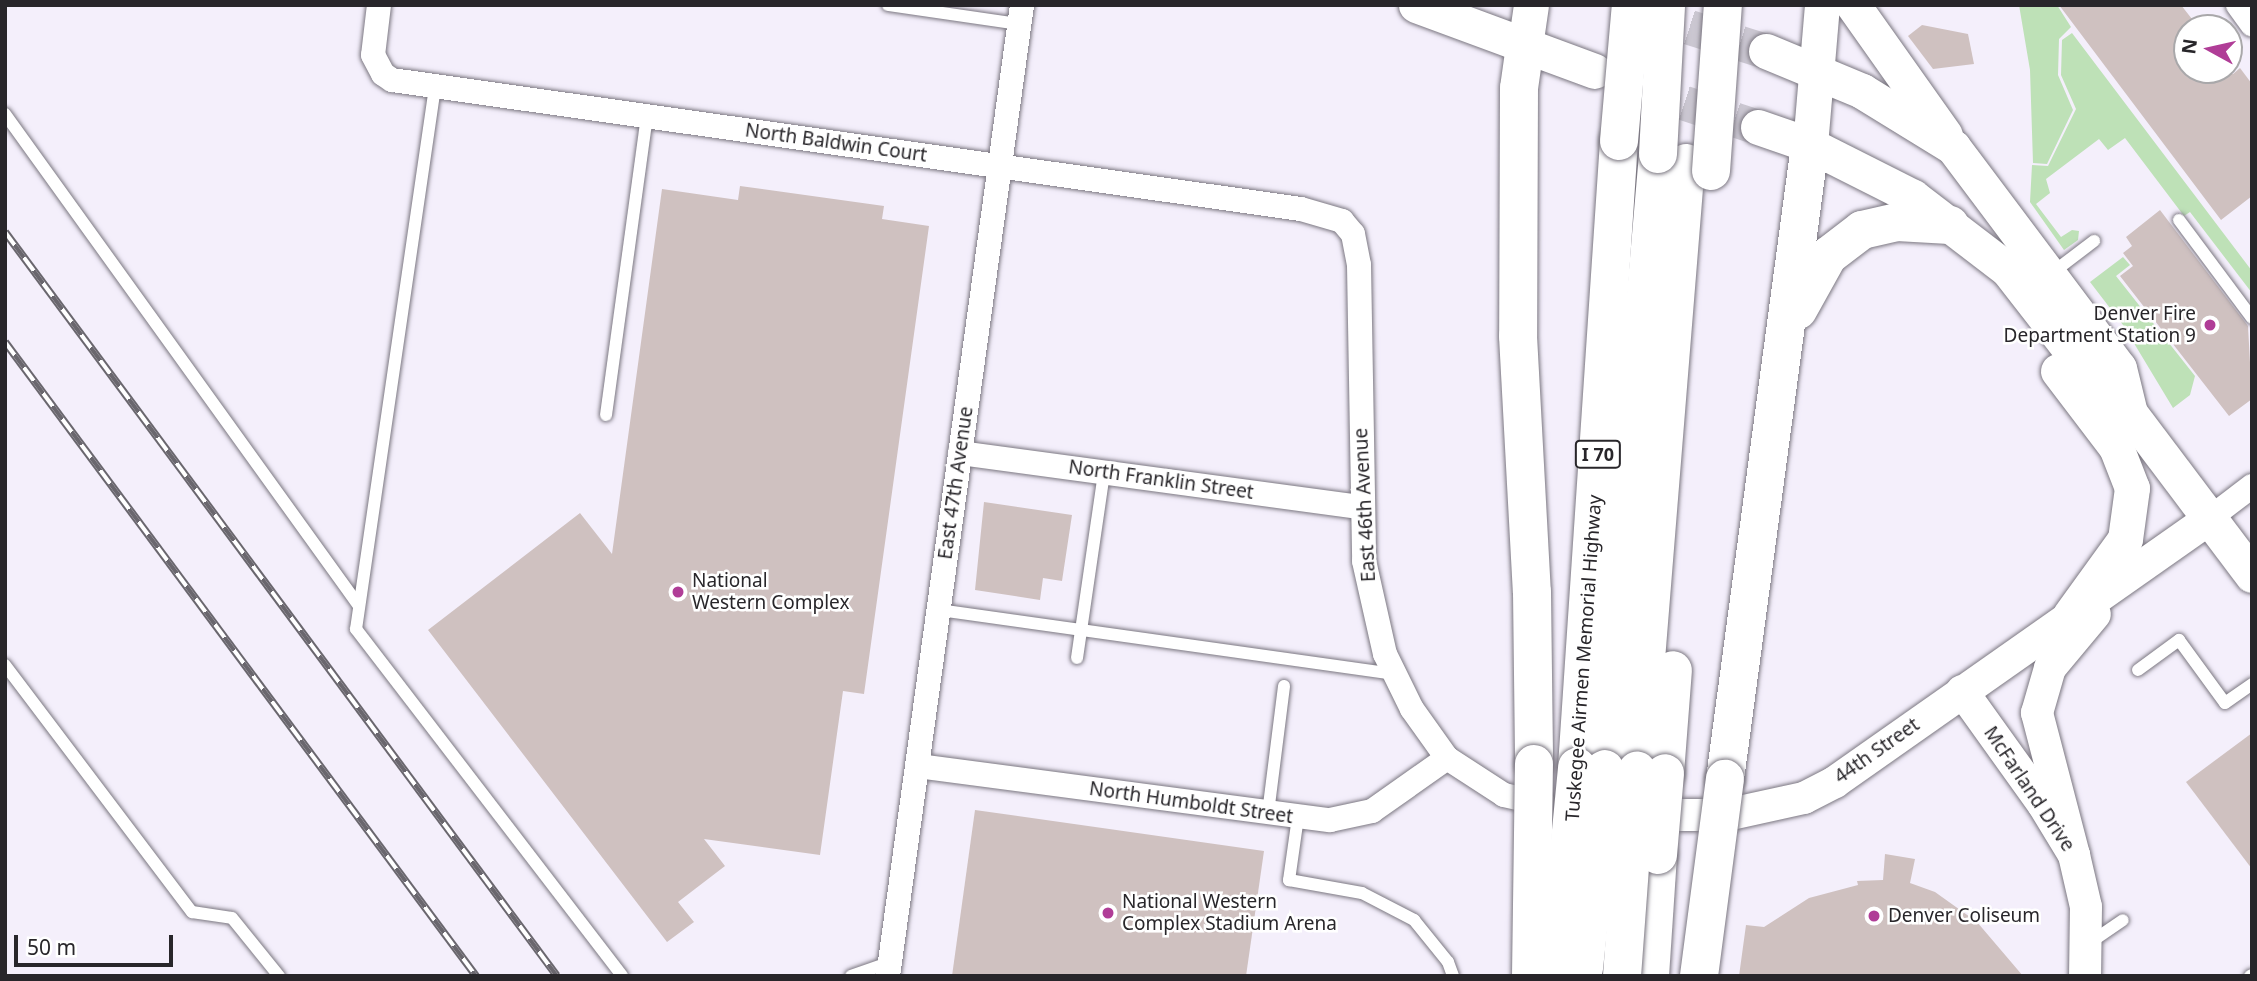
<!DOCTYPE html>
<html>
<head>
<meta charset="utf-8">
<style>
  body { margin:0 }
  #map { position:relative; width:2257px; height:981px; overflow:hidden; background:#f4effb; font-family:"Noto Sans",sans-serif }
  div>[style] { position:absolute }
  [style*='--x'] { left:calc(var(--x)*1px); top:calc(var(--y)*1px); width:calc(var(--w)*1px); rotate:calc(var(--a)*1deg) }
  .green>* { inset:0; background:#bee1b7 }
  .building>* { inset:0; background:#cfc1c0 }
  .secondary-tunnel>* { height:35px; margin-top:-17.5px; transform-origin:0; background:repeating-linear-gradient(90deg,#cbc7d1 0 35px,transparent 0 53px) }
  .roads { filter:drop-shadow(0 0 2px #7b7781) drop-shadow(0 0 2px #7b7781) }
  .service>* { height:12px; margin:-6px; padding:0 6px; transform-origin:6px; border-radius:6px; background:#fff }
  .minor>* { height:24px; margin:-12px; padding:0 12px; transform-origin:12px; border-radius:12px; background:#fff }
  .tertiary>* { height:32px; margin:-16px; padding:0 16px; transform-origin:16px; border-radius:16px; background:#fff }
  .secondary>* { height:35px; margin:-17.5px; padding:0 17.5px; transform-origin:17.5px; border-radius:17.5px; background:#fff }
  .motorway>* { height:38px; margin:-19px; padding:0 19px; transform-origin:19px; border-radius:19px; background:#fff }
  .rail>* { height:8px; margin-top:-4px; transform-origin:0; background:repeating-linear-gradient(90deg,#fff 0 16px,#6a676e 0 32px); box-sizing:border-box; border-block:2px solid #6a676e }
  .bridges { filter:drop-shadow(0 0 2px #7b7781) drop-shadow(0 0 2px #7b7781) }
  .motorway-bridge>* { height:38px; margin:-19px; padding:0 19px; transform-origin:19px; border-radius:19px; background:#fff }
  .dots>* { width:19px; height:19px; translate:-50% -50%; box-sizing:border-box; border:4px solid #fff; border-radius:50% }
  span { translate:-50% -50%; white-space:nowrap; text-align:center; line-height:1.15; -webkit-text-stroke:5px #fff; paint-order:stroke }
  .shield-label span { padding:2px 5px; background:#fff; border:2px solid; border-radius:5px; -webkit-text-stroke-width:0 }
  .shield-label { font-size:18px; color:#28262a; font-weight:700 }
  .street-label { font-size:19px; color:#28262a }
  .poi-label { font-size:19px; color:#28262a }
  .right { translate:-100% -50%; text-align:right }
  .left { translate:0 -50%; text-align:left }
  .frame { position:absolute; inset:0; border:7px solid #28262a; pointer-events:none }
  .north { position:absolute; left:2173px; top:14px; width:70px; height:70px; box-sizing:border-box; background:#fff; border:2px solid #a9a8aa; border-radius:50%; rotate:278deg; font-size:19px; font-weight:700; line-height:28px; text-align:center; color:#28262a }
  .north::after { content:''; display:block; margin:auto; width:24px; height:32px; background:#b03d97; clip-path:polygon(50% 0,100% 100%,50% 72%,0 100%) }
  .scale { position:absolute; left:14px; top:935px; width:159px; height:32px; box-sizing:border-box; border:4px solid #28262a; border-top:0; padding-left:9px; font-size:21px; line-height:24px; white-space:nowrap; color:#28262a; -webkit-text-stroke:5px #fff; paint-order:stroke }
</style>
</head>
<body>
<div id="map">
  <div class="green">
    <i style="clip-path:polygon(2019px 5px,2057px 5px,2071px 27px,2059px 39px,2058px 75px,2073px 110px,2047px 164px,2033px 163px,2030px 70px)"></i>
    <i style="clip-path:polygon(2072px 33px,2252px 271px,2252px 293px,2190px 212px,2184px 216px,2125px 138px,2108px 150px,2099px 139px,2046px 179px,2050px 193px,2036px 204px,2061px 237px,2072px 230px,2079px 231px,2078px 240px,2064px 250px,2030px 202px,2032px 165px,2048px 166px,2076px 109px,2061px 75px,2062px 40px)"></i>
    <i style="clip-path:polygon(2123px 257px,2130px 265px,2116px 276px,2195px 376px,2190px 395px,2173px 408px,2123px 325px,2090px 282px)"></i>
  </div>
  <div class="building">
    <i style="clip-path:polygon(2059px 5px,2181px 5px,2199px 28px,2187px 28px,2187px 70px,2233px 74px,2240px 68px,2252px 84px,2252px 196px,2221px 220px)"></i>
    <i style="clip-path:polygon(1922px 25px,1968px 34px,1974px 64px,1933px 69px,1908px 36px)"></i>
    <i style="clip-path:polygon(740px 186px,884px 206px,882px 219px,929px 226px,864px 694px,843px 691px,820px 855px,704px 839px,725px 866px,678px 902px,694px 922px,667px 942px,428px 630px,580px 513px,612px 554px,662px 189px,738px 200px)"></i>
    <i style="clip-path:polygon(2160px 210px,2248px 326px,2252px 399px,2229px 416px,2120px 276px,2133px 266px,2123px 253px,2132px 246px,2126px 237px)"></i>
    <i style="clip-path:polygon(984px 502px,1072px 515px,1062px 581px,1043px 578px,1040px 600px,975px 590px)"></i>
    <i style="clip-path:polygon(2252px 733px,2252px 869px,2186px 782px)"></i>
    <i style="clip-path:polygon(975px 810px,1264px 851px,1246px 976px,952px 976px)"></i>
    <i style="clip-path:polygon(1885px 854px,1915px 859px,1910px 883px,1935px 892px,1977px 922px,2023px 976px,1739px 976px,1746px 925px,1764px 927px,1809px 898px,1858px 885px,1857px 881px,1883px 880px)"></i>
  </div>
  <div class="secondary-tunnel">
    <i style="--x:1639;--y:11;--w:133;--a:17.5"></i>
    <i style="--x:1634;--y:86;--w:131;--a:18.3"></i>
  </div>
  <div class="roads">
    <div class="service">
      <i style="--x:888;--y:5;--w:132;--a:8.3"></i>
      <i style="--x:435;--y:87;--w:548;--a:98.29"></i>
      <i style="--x:356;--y:629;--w:437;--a:52.5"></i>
      <i style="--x:5;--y:114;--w:606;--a:54.26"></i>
      <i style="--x:2179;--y:220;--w:122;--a:53.3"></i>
      <i style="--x:2052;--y:273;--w:53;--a:-37.3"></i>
      <i style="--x:606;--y:415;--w:302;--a:-82.2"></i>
      <i style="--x:939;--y:610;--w:458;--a:8"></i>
      <i style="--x:1077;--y:658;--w:188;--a:-81.7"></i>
      <i style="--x:5;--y:665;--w:310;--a:52.9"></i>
      <i style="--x:192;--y:912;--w:40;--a:8.5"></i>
      <i style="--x:232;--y:918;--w:75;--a:51"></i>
      <i style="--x:2138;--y:670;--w:51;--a:-36.2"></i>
      <i style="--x:2179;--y:640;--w:78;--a:53.9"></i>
      <i style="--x:2225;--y:703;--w:33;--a:-35"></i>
      <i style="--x:1268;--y:813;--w:128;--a:-82.8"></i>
      <i style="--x:1298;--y:817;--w:64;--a:98.1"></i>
      <i style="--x:1289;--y:880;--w:74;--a:10.1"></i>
      <i style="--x:1362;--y:893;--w:59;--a:27.4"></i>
      <i style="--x:1414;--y:920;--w:54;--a:51"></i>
      <i style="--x:1448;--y:962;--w:15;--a:70"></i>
      <i style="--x:2088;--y:944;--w:42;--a:-34.4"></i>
      <i style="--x:851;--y:976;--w:42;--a:-19.3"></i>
      <i style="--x:2250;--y:976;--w:2;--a:-27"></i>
    </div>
    <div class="minor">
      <i style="--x:379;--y:5;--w:50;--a:96.8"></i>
      <i style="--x:373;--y:55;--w:21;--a:62"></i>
      <i style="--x:383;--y:74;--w:11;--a:34"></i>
      <i style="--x:392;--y:80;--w:918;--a:8.08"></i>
      <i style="--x:1301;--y:209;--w:43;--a:16.3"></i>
      <i style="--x:1342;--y:221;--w:17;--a:50"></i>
      <i style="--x:1353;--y:234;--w:32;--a:79"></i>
      <i style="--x:1359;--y:265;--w:296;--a:89"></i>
      <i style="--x:1364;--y:561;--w:95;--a:77.3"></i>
      <i style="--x:1385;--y:654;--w:61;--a:63.9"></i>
      <i style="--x:1412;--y:709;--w:60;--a:54.5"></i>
      <i style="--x:1447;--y:758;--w:68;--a:33"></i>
      <i style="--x:1504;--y:795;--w:41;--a:12.7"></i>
      <i style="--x:2238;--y:5;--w:24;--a:54"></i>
      <i style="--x:960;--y:453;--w:406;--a:7.7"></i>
      <i style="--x:2210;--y:518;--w:53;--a:-37.3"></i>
      <i style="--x:918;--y:766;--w:416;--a:7.5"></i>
      <i style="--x:1330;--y:820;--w:43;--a:-12.1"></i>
      <i style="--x:1372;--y:811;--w:92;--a:-35.2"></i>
      <i style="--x:888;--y:976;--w:980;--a:-82.14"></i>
    </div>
    <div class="tertiary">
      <i style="--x:1962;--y:691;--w:139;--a:54.4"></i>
      <i style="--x:2043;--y:804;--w:60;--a:58.7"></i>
      <i style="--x:2074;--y:855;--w:53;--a:77"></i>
      <i style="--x:2086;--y:907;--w:69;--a:90.8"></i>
      <i style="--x:1639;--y:815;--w:87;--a:0"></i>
      <i style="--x:1726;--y:815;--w:80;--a:-12.3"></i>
      <i style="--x:1804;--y:798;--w:35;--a:-27"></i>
      <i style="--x:1835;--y:782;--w:459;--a:-35.1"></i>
      <i style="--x:2074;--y:855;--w:147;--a:-104.6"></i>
      <i style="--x:2037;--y:713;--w:47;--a:-73.9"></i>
      <i style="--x:2050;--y:668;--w:70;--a:-50.2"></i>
    </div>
    <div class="secondary">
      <i style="--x:1416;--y:5;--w:190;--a:20.3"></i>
      <i style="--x:1853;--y:5;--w:159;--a:54.7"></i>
      <i style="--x:1525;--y:46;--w:41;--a:-81.7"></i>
      <i style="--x:1766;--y:51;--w:104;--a:22.6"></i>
      <i style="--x:1862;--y:91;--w:107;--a:31.6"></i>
      <i style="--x:1953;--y:147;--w:276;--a:53.1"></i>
      <i style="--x:2119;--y:368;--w:46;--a:76.3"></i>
      <i style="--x:1758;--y:127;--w:55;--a:19.1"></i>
      <i style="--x:1810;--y:145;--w:115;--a:26.8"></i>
      <i style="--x:1913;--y:197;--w:120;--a:37.5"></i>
      <i style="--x:2008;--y:270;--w:148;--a:52.1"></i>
      <i style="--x:2099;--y:387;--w:40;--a:40"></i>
      <i style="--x:2130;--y:413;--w:203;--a:53"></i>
      <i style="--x:1810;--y:145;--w:141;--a:-85.1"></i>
      <i style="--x:2058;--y:371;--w:96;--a:52.7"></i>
      <i style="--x:2116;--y:447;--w:44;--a:68.7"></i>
      <i style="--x:2132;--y:488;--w:51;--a:97.8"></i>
      <i style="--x:2125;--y:539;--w:94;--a:125.9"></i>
    </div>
    <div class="motorway">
      <i style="--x:1525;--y:46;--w:42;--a:98.1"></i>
      <i style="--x:1519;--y:88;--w:248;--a:90.2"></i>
      <i style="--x:1518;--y:336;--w:256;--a:86.9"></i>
      <i style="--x:1532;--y:592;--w:172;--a:89.3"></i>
      <i style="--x:1798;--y:310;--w:62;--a:-60.9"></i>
      <i style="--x:1828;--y:256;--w:43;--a:-37.4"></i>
      <i style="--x:1862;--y:230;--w:36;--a:-13"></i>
      <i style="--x:1897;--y:222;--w:53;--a:3.2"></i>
      <i style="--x:1577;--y:767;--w:627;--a:-86.16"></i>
      <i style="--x:1605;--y:769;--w:617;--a:-85.07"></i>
      <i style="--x:1637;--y:771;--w:610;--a:-85.39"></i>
      <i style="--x:1665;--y:773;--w:103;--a:-85.6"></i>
      <i style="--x:1725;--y:779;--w:640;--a:-82.36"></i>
      <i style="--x:1650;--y:976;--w:121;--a:-86.2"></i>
    </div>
  </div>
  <div class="rail">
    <i style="--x:5;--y:232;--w:926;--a:53.43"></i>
    <i style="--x:5;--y:342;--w:790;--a:53.39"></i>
  </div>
  <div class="bridges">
    <div class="motorway-bridge">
      <i style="--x:1619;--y:141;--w:137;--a:-85"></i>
      <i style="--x:1658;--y:154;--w:149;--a:-86.9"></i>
      <i style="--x:1711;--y:171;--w:166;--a:-85.9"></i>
      <i style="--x:1658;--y:855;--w:82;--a:-85.1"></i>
      <i style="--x:1584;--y:968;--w:200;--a:-84"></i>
      <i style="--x:1531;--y:976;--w:212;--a:-89.2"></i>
      <i style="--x:1557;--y:976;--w:210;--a:-84.5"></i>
      <i style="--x:1622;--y:976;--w:206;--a:-85.8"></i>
      <i style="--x:1699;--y:976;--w:199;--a:-82.5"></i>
    </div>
  </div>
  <div class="dots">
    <i style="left:2210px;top:325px;background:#b03d97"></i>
    <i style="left:678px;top:592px;background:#b03d97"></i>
    <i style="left:1108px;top:913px;background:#b03d97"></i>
    <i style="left:1874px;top:916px;background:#b03d97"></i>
  </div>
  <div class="shield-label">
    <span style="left:1598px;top:454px">I 70</span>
  </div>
  <div class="street-label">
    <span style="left:836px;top:143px;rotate:8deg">North Baldwin Court</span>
    <span style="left:1161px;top:480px;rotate:8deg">North Franklin Street</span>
    <span style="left:956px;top:483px;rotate:-82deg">East 47th Avenue</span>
    <span style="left:1365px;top:505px;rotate:-93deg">East 46th Avenue</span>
    <span style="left:1584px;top:658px;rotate:-86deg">Tuskegee Airmen Memorial Highway</span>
    <span style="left:1877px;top:751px;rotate:-35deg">44th Street</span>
    <span style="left:2029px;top:789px;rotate:56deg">McFarland Drive</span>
    <span style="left:1191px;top:803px;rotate:8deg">North Humboldt Street</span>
  </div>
  <div class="poi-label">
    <span class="right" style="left:2196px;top:325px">Denver Fire<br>Department Station 9</span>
    <span class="left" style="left:692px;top:592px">National<br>Western Complex</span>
    <span class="left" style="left:1122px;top:913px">National Western<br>Complex Stadium Arena</span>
    <span class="left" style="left:1888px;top:916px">Denver Coliseum</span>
  </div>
  <div class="frame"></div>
  <div class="north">N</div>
  <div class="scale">50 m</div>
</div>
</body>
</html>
